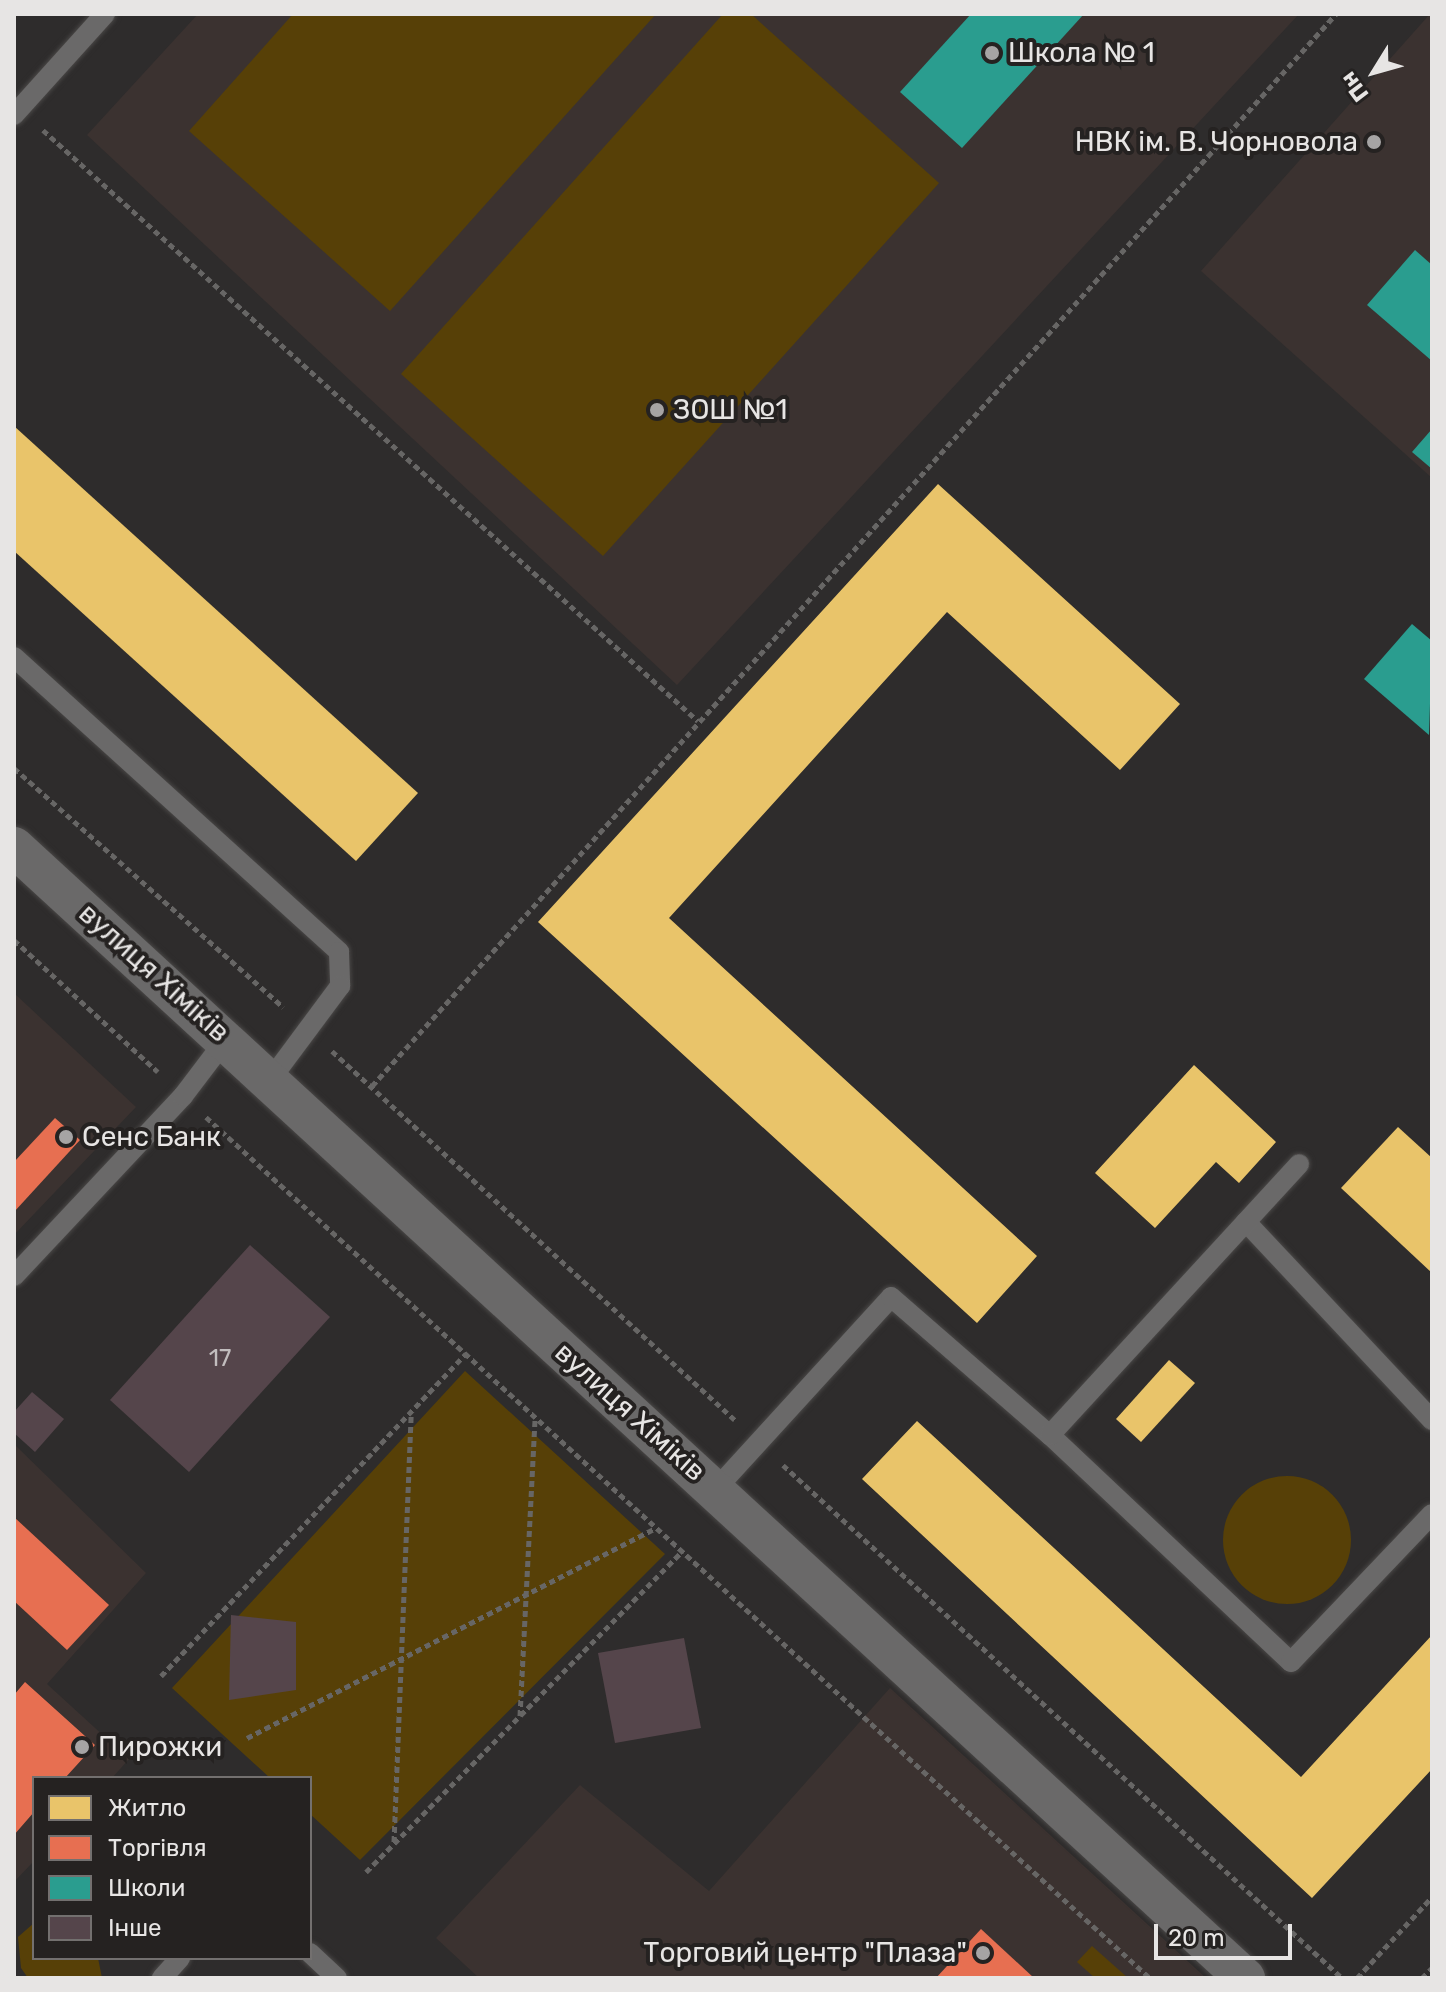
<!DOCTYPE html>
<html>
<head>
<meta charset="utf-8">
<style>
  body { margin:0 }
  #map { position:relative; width:1446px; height:1992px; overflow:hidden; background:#2e2c2c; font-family:Rubik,sans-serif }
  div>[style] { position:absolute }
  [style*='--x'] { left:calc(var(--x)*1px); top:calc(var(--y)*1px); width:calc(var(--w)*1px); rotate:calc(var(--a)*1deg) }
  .built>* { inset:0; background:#3b3230 }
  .green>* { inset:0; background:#574007 }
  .round { border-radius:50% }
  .homes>* { inset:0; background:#e9c46a }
  .shops>* { inset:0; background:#e76f51 }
  .schools>* { inset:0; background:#2a9d8f }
  .building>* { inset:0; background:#55454b }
  .path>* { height:5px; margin-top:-2.5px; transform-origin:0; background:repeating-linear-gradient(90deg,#676665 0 6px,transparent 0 10px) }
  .roads { filter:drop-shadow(0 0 2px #494746) drop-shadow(0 0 2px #494746) }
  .service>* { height:20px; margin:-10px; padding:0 10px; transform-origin:10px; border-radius:10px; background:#6a6969 }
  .minor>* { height:40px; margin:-20px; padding:0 20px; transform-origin:20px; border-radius:20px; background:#6a6969 }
  .dots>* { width:22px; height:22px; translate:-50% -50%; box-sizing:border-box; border:4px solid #252221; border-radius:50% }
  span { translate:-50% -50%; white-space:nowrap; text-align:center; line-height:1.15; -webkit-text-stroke:8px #252221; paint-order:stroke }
  .number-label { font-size:24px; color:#c2bdbe }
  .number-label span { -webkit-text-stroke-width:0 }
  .poi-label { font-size:28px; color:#e7e5e4 }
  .left { translate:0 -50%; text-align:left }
  .right { translate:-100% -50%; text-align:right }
  .street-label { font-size:28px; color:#e7e5e4 }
  .frame { position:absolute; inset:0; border:16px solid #e7e5e4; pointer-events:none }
  .legend { position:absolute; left:32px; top:1776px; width:280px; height:184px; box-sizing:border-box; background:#252221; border:2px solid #73706f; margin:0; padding:10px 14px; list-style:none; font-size:24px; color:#e7e5e4 }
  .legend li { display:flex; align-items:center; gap:16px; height:40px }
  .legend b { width:40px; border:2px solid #73706f }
  .north { position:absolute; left:1334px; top:32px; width:80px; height:80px; -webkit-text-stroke:6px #252221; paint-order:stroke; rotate:233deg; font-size:22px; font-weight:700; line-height:32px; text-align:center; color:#e7e5e4 }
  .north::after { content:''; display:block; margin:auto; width:28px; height:36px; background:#e7e5e4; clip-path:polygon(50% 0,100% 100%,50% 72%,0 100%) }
  .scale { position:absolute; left:1154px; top:1924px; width:138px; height:36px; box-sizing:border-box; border:4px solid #e7e5e4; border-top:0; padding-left:10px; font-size:24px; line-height:28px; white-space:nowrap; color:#e7e5e4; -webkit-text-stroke:6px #252221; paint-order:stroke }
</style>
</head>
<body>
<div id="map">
  <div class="built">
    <i style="clip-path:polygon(198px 14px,1299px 14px,677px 685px,87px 135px)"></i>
    <i style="clip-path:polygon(1430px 14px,1432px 14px,1432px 478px,1201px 271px)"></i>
    <i style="clip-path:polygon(14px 993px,136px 1107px,14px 1235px)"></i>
    <i style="clip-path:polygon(14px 1444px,146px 1573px,47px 1684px,129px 1759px,112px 1778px,34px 1778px,34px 1861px,14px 1882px)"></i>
    <i style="clip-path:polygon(890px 1688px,1206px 1978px,479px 1978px,436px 1938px,580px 1785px,709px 1891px)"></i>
  </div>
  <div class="green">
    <i style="clip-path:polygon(293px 14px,656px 14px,390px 311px,189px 131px)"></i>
    <i style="clip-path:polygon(723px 14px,751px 14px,939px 183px,603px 556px,401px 374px)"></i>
    <i style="clip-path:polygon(465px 1371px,665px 1554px,360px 1860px,310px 1814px,310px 1778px,270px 1778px,172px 1688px)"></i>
    <i class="round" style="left:1223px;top:1476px;width:128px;height:128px"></i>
    <i style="clip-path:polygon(34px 1923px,34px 1958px,98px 1958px,102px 1978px,28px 1978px,21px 1968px,18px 1937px)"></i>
    <i style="clip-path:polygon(1092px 1946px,1128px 1978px,1095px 1978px,1077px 1962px)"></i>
  </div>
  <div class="homes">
    <i style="clip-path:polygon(14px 426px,418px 793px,356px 861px,14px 551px)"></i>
    <i style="clip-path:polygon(938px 484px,1180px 704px,1120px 770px,947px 612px,669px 918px,1037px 1256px,977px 1323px,538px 922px)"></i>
    <i style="clip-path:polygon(1194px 1065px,1276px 1142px,1239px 1183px,1216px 1162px,1155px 1228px,1095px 1173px)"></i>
    <i style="clip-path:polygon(1398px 1127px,1432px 1158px,1432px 1273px,1341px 1188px)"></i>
    <i style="clip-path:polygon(1169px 1360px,1195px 1383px,1141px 1442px,1116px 1419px)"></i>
    <i style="clip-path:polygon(917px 1421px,1301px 1777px,1432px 1635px,1432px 1769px,1312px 1898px,862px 1479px)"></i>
  </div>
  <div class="shops">
    <i style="clip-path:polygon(55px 1118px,80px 1140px,14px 1212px,14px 1162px)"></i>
    <i style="clip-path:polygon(14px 1517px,109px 1605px,67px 1650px,14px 1601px)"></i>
    <i style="clip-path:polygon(25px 1682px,95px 1745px,65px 1778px,34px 1778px,34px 1812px,14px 1835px,14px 1695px)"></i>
    <i style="clip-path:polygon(981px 1929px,1034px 1978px,936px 1978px)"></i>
  </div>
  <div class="schools">
    <i style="clip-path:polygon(971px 14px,1084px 14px,962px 148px,900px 92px)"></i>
    <i style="clip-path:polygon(1415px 250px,1432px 265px,1432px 361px,1367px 305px)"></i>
    <i style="clip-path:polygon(1432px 429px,1432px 469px,1412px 452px)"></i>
    <i style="clip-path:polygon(1412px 624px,1432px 641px,1429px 735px,1364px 679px)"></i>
  </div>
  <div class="building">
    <i style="clip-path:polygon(250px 1245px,330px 1317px,189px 1472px,110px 1400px)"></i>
    <i style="clip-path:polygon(32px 1392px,64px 1419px,35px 1452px,14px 1433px,14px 1412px)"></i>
    <i style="clip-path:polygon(231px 1615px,296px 1622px,296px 1690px,229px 1700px)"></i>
    <i style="clip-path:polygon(684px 1638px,701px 1728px,615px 1743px,598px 1653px)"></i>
  </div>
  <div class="path">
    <i style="--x:43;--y:130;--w:882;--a:42.06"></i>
    <i style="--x:14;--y:768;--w:360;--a:41.6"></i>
    <i style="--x:14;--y:940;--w:195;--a:42.5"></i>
    <i style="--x:332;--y:1051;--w:546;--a:42.48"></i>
    <i style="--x:372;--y:1086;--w:1442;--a:-48.04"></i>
    <i style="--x:206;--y:1117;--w:1278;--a:42.37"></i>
    <i style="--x:783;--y:1465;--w:759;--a:42.54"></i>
    <i style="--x:161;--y:1676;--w:444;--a:-46.6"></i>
    <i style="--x:520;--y:1716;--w:298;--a:-87.1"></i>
    <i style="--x:247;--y:1738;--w:459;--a:-27.2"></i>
    <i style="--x:394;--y:1842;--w:429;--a:-87.7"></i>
    <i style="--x:366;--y:1872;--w:450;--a:-45.4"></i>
    <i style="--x:1357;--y:1978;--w:110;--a:-47.2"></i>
    <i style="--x:1422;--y:1978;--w:14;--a:-45"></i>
  </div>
  <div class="roads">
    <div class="service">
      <i style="--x:14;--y:115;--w:136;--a:-48"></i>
      <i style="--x:14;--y:657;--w:439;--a:42.2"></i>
      <i style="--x:339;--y:952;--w:34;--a:88"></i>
      <i style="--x:340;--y:986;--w:116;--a:126.6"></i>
      <i style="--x:1246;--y:1222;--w:272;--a:46.8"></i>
      <i style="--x:14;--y:1276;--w:247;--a:-46.8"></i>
      <i style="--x:183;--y:1096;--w:73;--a:-52.8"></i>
      <i style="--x:1050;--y:1435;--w:331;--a:43.3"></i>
      <i style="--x:1291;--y:1662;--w:204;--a:-46.4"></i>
      <i style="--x:715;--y:1490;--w:261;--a:-47.6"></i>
      <i style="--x:891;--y:1297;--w:211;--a:41"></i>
      <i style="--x:1050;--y:1435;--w:368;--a:-47.4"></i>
      <i style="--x:310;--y:1953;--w:37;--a:43"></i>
      <i style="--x:162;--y:1978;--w:27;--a:-48"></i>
    </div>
    <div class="minor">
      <i style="--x:14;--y:847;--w:1672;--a:42.58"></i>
    </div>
  </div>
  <div class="dots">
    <i style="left:992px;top:53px;background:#a6a4a4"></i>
    <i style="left:1374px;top:142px;background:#a6a4a4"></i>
    <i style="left:657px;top:410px;background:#a6a4a4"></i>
    <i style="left:66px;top:1137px;background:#a6a4a4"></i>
    <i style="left:82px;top:1747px;background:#a6a4a4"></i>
    <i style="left:983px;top:1953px;background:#a6a4a4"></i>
  </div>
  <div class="number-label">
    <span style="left:220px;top:1359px">17</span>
  </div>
  <div class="poi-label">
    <span class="left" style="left:1008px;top:53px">Школа № 1</span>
    <span class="right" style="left:1358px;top:142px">НВК ім. В. Чорновола</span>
    <span class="left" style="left:673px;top:410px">ЗОШ №1</span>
    <span class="left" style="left:82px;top:1137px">Сенс Банк</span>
    <span class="left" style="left:98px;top:1747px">Пирожки</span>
    <span class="right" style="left:967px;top:1953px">Торговий центр "Плаза"</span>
  </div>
  <div class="street-label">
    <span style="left:154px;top:973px;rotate:42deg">вулиця Хіміків</span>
    <span style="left:630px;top:1412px;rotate:42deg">вулиця Хіміків</span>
  </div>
  <div class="frame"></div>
  <ul class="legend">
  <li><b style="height:22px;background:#e9c46a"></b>Житло</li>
  <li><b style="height:22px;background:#e76f51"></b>Торгівля</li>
  <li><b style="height:22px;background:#2a9d8f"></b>Школи</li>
  <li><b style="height:22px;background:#55454b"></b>Інше</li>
  </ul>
  <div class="north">Пн</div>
  <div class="scale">20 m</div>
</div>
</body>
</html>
